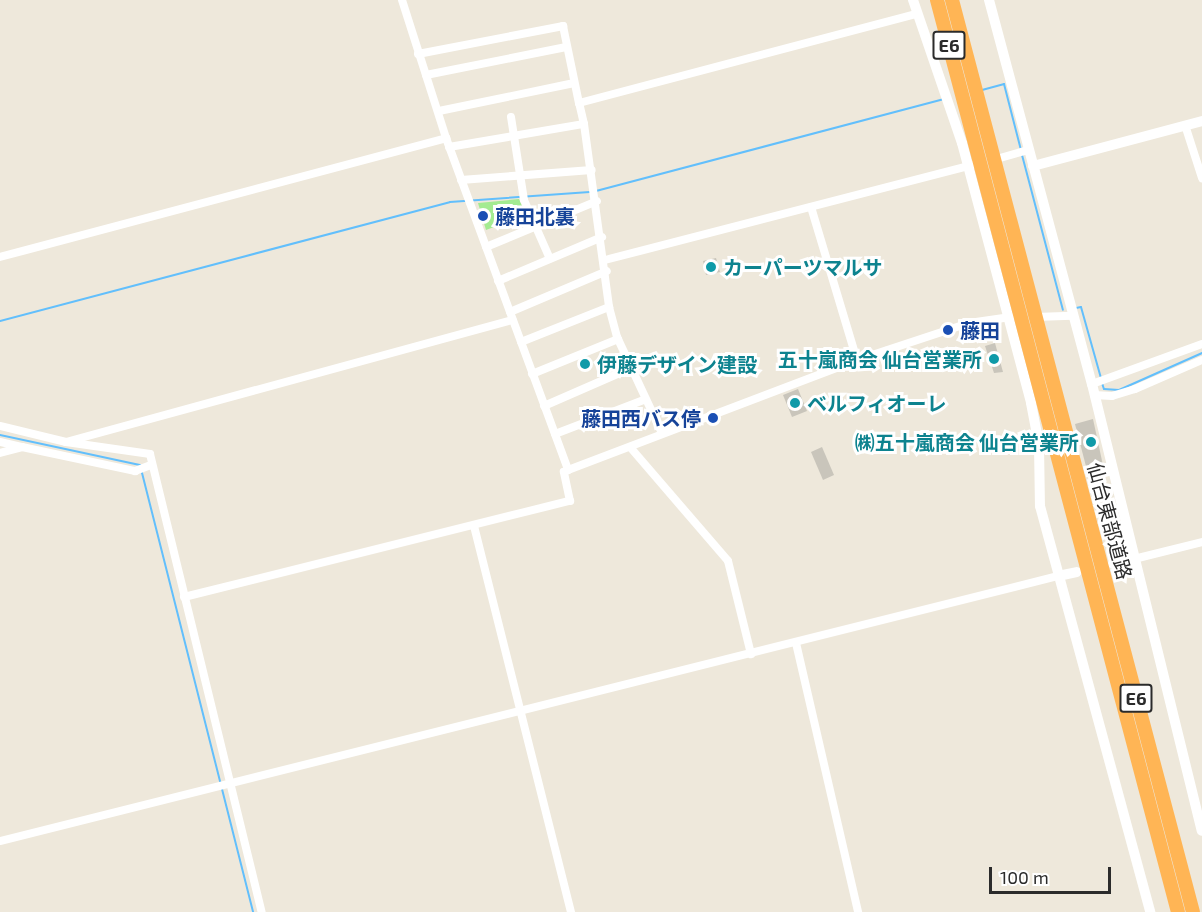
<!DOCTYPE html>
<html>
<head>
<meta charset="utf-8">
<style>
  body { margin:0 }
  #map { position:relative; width:1202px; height:912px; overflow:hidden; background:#eee8db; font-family:"Exo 2","Noto Sans JP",sans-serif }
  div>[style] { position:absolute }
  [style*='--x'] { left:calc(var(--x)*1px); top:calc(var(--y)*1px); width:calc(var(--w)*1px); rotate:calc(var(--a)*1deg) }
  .green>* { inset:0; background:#a4eb91 }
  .stream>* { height:2px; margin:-1px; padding:0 1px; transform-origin:1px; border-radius:1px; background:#62bffc }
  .building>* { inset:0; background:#c9c5bb }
  .street>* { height:8px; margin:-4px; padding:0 4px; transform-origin:4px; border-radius:4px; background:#fff }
  .secondary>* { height:10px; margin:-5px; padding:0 5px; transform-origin:5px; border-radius:5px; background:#fff }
  .highway>* { height:14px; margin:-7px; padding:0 7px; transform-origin:7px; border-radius:7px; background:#ffb555 }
  .dots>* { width:16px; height:16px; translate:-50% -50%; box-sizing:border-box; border:3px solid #fff; border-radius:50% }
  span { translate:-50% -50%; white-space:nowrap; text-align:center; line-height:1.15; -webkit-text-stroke:6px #fff; paint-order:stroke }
  .shield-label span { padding:2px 4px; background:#fff; border:2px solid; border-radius:4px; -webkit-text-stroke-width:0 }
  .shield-label { font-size:18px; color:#2b2b2b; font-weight:700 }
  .transit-label { font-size:20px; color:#164399; font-weight:700 }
  .left { translate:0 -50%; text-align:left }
  .right { translate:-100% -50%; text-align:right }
  .culture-label { font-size:20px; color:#0d838f; font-weight:700 }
  .street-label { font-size:20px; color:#2b2b2b }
  .scale { position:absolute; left:989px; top:867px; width:122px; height:27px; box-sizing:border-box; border:3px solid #2b2b2b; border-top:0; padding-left:8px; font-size:18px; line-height:21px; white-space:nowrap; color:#2b2b2b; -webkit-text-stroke:4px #fff; paint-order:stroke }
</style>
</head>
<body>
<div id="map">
  <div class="green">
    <i style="clip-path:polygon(519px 199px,526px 215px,486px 230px,478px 203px)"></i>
  </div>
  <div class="stream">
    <i style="--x:982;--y:90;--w:23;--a:-15"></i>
    <i style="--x:1004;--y:84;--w:68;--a:75.6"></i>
    <i style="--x:1022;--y:155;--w:160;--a:75.2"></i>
    <i style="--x:596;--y:191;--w:360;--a:-14.8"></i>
    <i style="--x:1076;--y:308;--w:5;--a:-11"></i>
    <i style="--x:1081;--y:307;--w:74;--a:74.3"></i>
    <i style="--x:0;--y:321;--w:465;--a:-14.8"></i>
    <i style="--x:450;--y:202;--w:140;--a:-4.1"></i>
    <i style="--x:1102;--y:383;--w:6;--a:72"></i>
    <i style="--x:1104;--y:389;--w:15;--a:4"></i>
    <i style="--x:1119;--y:390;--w:91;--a:-24"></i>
    <i style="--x:0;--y:435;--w:143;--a:12.1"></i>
    <i style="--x:140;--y:465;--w:461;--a:75.8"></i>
  </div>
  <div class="building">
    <i style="clip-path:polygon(716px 258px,720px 272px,706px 275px,703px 261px)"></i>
    <i style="clip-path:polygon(995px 343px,1003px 372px,994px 373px,985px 346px)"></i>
    <i style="clip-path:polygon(798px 389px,807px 411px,792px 417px,783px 395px)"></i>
    <i style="clip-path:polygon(1093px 419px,1104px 470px,1088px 474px,1075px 424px)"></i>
    <i style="clip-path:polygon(822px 447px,834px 475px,823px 480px,811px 452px)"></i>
  </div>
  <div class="street">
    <i style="--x:402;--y:0;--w:145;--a:72.3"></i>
    <i style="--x:446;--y:138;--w:354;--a:69.8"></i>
    <i style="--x:568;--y:470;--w:309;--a:-20.8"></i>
    <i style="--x:857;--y:360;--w:118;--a:-18.3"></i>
    <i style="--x:969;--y:323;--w:42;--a:-8.1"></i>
    <i style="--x:418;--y:54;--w:148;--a:-10.9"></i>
    <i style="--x:563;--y:26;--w:79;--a:78.3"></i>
    <i style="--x:426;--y:75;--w:143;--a:-11.3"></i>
    <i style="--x:439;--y:111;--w:138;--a:-11.7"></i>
    <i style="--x:511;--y:117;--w:84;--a:81.1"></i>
    <i style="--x:524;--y:200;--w:64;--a:66.2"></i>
    <i style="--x:584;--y:124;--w:185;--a:82.2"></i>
    <i style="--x:609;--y:307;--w:31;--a:75"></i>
    <i style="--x:617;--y:337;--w:106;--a:64.9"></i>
    <i style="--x:1185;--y:125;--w:56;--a:72.2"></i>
    <i style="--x:449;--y:147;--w:137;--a:-9.7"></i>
    <i style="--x:584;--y:124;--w:22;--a:-103"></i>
    <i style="--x:579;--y:103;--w:350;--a:-14.8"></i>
    <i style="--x:993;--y:160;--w:37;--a:-16"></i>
    <i style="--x:461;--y:180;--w:131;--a:-4.4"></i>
    <i style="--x:811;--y:207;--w:160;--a:73.3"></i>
    <i style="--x:486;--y:247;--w:120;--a:-22.5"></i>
    <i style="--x:0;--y:257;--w:462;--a:-14.9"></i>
    <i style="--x:605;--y:260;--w:379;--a:-14.5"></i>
    <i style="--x:498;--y:281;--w:113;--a:-22.9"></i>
    <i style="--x:510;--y:312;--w:105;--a:-22.9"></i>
    <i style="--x:1035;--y:317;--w:37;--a:-2"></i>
    <i style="--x:521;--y:342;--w:95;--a:-21.7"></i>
    <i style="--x:532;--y:374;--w:93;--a:-22.1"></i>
    <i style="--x:1092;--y:384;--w:117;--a:-20"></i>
    <i style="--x:1094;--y:395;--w:18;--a:3"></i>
    <i style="--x:1112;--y:396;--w:24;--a:-17"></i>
    <i style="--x:1135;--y:389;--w:73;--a:-23.4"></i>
    <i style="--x:544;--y:406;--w:95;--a:-23.6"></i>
    <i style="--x:0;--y:426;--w:68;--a:13.6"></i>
    <i style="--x:66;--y:442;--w:463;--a:-15.3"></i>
    <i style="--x:555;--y:434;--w:97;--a:-21"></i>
    <i style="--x:0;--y:442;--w:22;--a:13"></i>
    <i style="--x:66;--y:442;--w:85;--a:8.1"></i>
    <i style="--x:150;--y:454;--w:471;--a:76.3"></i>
    <i style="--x:630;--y:447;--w:150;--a:49.3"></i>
    <i style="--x:728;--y:561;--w:96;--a:76.1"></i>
    <i style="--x:0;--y:453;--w:23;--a:-15"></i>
    <i style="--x:22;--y:447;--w:116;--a:12"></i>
    <i style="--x:135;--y:471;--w:17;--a:-21"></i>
    <i style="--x:474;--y:526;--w:398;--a:75.9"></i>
    <i style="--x:1134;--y:559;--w:70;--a:-14"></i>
    <i style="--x:184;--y:597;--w:398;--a:-14"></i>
    <i style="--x:570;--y:501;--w:30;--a:-102"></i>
    <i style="--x:564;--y:472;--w:4;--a:-27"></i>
    <i style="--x:796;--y:643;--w:276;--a:77"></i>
    <i style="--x:0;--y:841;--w:1091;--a:-14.06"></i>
  </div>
  <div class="secondary">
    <i style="--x:913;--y:0;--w:151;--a:71.1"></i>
    <i style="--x:962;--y:143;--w:269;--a:75.1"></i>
    <i style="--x:1031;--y:403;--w:43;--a:79.2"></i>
    <i style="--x:1039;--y:445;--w:61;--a:89.1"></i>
    <i style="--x:1040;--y:506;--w:421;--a:74.8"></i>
    <i style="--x:989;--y:0;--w:398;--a:75"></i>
    <i style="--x:1092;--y:384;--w:460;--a:76.2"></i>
    <i style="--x:1033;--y:166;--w:175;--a:-14.9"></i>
    <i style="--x:1113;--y:564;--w:22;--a:-13"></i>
    <i style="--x:1058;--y:576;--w:19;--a:-12"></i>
  </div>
  <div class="highway">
    <i style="--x:937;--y:0;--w:943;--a:75.2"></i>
    <i style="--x:952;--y:0;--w:943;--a:75.2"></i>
  </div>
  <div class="dots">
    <i style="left:483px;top:216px;background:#1a4fb4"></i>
    <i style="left:711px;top:267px;background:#0f9aa8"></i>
    <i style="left:948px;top:330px;background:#1a4fb4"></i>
    <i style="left:994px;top:359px;background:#0f9aa8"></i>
    <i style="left:585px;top:364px;background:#0f9aa8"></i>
    <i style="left:795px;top:403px;background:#0f9aa8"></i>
    <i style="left:713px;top:418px;background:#1a4fb4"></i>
    <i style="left:1091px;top:442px;background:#0f9aa8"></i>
  </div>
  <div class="shield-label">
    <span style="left:949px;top:45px">E6</span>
    <span style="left:1136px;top:698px">E6</span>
  </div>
  <div class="transit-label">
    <span class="left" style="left:495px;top:216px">藤田北裏</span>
    <span class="left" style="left:960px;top:330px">藤田</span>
    <span class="right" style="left:701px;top:418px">藤田西バス停</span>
  </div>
  <div class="culture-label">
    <span class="left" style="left:723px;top:267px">カーパーツマルサ</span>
    <span class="right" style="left:982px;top:359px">五十嵐商会 仙台営業所</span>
    <span class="left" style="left:597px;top:364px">伊藤デザイン建設</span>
    <span class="left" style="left:807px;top:403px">ベルフィオーレ</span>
    <span class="right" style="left:1079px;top:442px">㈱五十嵐商会 仙台営業所</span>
  </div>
  <div class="street-label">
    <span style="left:1110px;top:521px;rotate:75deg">仙台東部道路</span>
  </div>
  <div class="scale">100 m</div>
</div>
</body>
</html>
